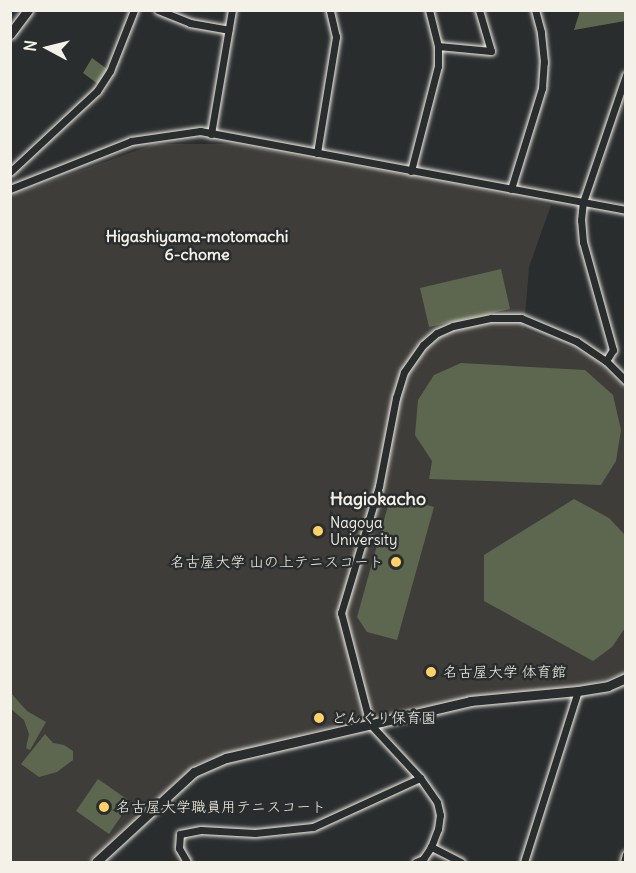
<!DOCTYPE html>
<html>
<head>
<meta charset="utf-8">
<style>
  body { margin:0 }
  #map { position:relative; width:636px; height:873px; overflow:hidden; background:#2a2d2e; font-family:Delius,"Klee One",sans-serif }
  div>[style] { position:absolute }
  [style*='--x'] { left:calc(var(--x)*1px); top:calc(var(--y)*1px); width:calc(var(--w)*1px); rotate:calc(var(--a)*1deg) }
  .built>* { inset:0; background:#3f3d3a }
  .green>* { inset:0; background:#5d674f }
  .roads { filter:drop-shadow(0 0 2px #f4f1e8) drop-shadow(0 0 2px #f4f1e8) }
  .street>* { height:7px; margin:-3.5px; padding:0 3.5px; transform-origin:3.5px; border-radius:3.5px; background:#2a2d2e }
  .secondary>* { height:9px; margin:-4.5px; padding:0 4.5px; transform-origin:4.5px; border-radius:4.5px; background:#2a2d2e }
  .dots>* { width:16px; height:16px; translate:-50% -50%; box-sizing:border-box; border:3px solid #2a2d2e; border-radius:50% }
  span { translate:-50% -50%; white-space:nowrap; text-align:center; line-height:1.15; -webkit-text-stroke:5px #2a2d2e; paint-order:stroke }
  .poi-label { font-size:15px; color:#f4f1e8 }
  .left { translate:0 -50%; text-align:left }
  .right { translate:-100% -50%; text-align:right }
  .neighbourhood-label { font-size:16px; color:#f4f1e8; font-weight:700 }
  .quarter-label { font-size:18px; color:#f4f1e8; font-weight:700 }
  .frame { position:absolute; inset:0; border:12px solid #f4f1e8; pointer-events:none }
  .north { position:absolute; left:18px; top:18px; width:60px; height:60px; -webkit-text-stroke:4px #2a2d2e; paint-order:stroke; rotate:277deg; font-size:16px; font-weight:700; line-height:24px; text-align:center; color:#f4f1e8 }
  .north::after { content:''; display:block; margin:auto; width:21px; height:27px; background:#f4f1e8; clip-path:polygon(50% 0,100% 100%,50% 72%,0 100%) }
</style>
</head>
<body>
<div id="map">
  <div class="built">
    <i style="clip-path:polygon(155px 144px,233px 144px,462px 185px,551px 205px,529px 267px,524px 329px,593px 357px,625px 389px,625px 673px,587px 685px,481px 695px,362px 719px,227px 753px,195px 765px,87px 862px,11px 862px,10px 196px)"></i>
  </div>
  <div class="green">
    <i style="clip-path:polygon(580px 11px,625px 11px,625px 21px,574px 30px)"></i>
    <i style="clip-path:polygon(92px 58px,107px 69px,98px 84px,83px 73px)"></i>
    <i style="clip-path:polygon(501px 269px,510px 309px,429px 327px,420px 288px)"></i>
    <i style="clip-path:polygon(461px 363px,585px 370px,613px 395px,621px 430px,616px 461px,601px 485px,429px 479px,432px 461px,415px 435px,418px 400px,434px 375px)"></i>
    <i style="clip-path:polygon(391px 495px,434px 507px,397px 640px,367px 632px,357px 617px)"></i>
    <i style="clip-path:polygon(574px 499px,609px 518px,625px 535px,625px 628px,612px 647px,593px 661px,484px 601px,484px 555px)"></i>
    <i style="clip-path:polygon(10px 692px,27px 711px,46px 722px,30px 750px,26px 748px,29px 734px,24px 720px,11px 709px)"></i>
    <i style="clip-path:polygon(45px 734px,53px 743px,64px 745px,73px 751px,73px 760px,57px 772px,39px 777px,21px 764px)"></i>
    <i style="clip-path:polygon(98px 779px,131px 802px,109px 834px,76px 811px)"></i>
  </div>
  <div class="roads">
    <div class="street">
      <i style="--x:158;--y:10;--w:35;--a:22"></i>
      <i style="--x:190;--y:23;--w:39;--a:10"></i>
      <i style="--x:438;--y:46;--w:53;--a:5.4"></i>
      <i style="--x:491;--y:51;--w:43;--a:-106.3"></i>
      <i style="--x:211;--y:134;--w:126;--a:-80.4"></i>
      <i style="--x:317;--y:153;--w:118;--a:-80.7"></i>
      <i style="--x:336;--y:37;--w:28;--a:-103"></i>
      <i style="--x:411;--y:171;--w:108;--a:-75.6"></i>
      <i style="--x:438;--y:66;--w:20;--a:-90"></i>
      <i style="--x:438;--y:46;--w:37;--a:-104"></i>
      <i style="--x:10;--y:172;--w:119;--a:-43"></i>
      <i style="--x:97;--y:91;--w:24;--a:-57"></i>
      <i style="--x:110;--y:71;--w:66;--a:-68.5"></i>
      <i style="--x:10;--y:189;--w:130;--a:-21.6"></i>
      <i style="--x:131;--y:141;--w:70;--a:-8.2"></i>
      <i style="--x:200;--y:131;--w:433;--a:10.5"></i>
      <i style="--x:511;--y:189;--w:106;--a:-72.9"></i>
      <i style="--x:542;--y:88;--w:26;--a:-86"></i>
      <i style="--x:544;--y:62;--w:30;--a:-96"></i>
      <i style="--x:541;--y:32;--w:23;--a:-105"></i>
      <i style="--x:606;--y:361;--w:28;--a:45"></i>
      <i style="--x:187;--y:862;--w:16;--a:-120"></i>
      <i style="--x:179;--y:848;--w:14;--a:-86"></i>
      <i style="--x:180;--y:834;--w:21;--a:-11"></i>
      <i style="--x:201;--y:830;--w:54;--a:3.2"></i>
      <i style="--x:255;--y:833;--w:58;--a:-5.9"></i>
      <i style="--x:313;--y:827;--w:118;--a:-24.6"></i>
      <i style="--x:416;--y:862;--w:8;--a:-23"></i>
      <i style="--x:423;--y:859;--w:14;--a:-56"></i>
      <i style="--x:461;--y:862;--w:34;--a:-153"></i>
      <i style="--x:431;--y:847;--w:19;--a:-69"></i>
      <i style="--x:438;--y:829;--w:14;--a:-82"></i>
      <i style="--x:440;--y:815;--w:13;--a:-103"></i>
      <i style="--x:437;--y:802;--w:29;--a:-125"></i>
      <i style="--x:420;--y:778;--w:74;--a:-132.8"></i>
      <i style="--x:370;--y:724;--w:115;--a:-104.6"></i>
      <i style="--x:341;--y:613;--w:133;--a:-73.3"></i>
      <i style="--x:379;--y:486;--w:90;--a:-79.1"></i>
      <i style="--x:396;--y:398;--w:27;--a:-73"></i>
      <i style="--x:404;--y:372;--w:33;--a:-55"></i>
      <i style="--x:423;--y:345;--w:18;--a:-41"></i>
      <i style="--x:437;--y:333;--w:17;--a:-24"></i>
      <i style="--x:453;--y:326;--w:39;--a:-12"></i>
      <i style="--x:491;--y:318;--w:30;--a:0"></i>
      <i style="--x:521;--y:318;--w:60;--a:22.7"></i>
      <i style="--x:576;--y:341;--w:36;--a:34"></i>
      <i style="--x:606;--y:361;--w:13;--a:-58"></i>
      <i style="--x:613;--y:350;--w:112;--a:-105.5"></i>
      <i style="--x:583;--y:242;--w:22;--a:-95"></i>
      <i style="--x:581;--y:220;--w:18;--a:-84"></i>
      <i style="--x:583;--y:202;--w:134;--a:-71.3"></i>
      <i style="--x:524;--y:862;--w:179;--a:-72.5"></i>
      <i style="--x:624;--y:862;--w:8;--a:-76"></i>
    </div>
    <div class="secondary">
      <i style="--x:10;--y:34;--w:30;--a:-53"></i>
      <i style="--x:96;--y:862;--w:133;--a:-42.6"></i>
      <i style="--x:194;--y:772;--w:35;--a:-24"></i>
      <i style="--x:226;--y:758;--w:251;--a:-13.1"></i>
      <i style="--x:470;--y:701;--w:108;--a:-5.3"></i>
      <i style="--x:578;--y:691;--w:30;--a:-9"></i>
      <i style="--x:608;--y:686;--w:20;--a:-24"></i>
    </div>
  </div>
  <div class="dots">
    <i style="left:318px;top:531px;background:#ffd166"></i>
    <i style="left:396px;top:562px;background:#ffd166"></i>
    <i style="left:431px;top:672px;background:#ffd166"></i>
    <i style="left:319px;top:718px;background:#ffd166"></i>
    <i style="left:104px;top:807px;background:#ffd166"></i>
  </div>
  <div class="poi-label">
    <span class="left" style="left:330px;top:531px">Nagoya<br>University</span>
    <span class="right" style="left:384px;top:562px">名古屋大学 山の上テニスコート</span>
    <span class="left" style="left:443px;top:672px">名古屋大学 体育館</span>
    <span class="left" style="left:331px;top:718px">どんぐり保育園</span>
    <span class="left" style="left:116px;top:807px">名古屋大学職員用テニスコート</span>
  </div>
  <div class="neighbourhood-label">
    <span style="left:197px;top:245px">Higashiyama-motomachi<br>6-chome</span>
  </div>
  <div class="quarter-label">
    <span style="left:378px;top:499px">Hagiokacho</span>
  </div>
  <div class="frame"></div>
  <div class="north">N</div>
</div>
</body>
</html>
